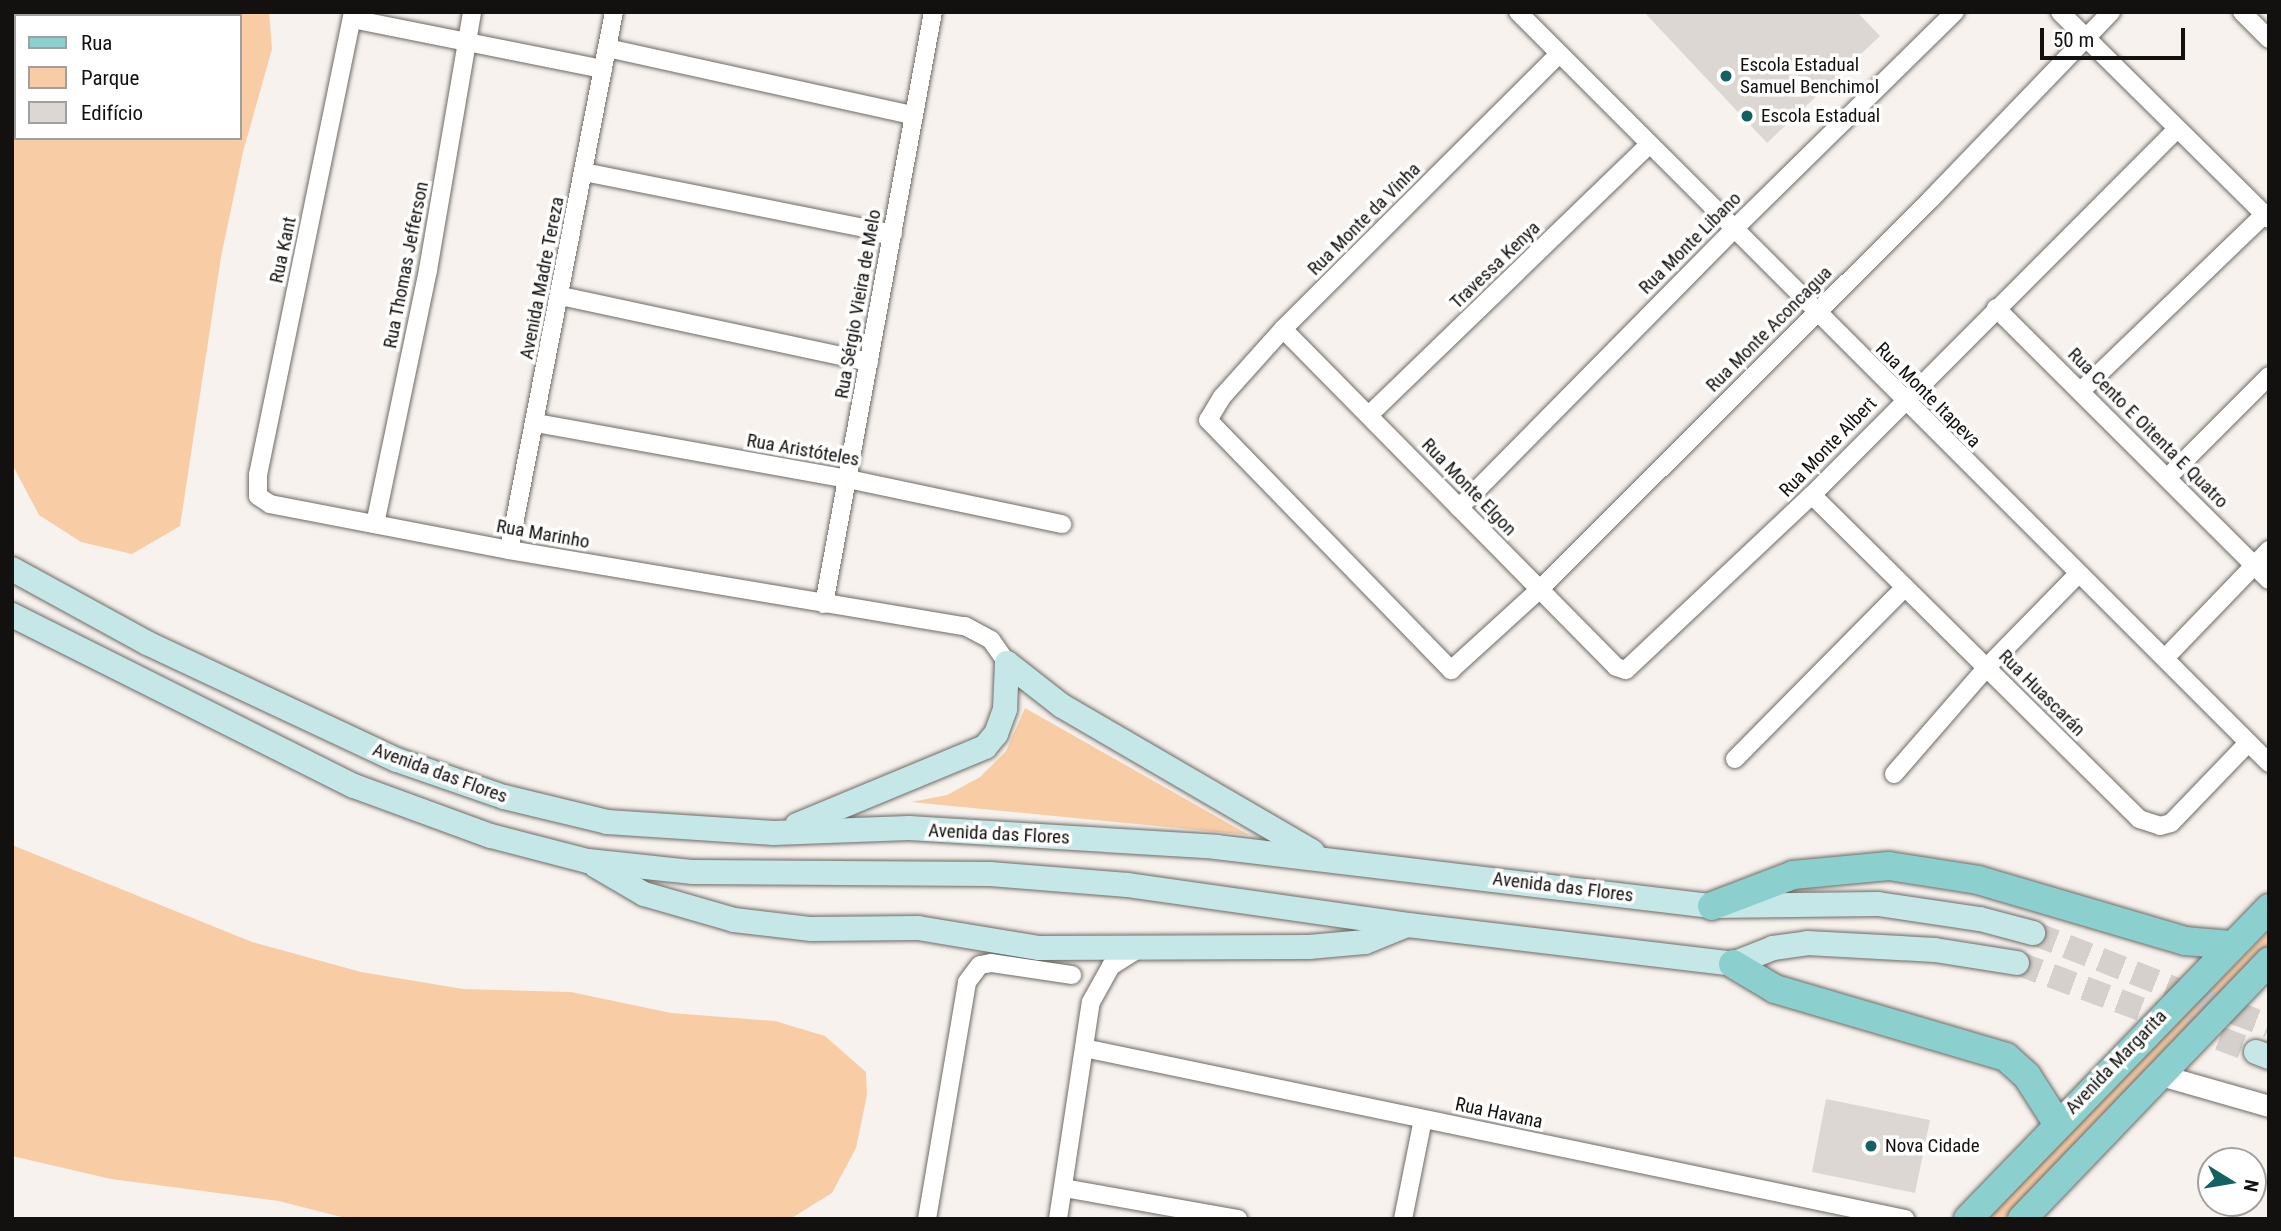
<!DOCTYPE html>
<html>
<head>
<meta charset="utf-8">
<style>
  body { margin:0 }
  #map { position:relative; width:2281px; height:1231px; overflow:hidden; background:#f7f2ed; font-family:"Roboto Condensed",sans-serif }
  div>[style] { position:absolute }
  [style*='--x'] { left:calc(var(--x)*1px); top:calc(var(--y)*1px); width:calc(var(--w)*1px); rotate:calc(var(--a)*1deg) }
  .green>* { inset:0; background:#f8cda6 }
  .building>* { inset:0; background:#dcd7d2 }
  .secondary-tunnel>* { height:24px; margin-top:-12px; transform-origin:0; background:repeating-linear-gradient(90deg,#d5d0cc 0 24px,transparent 0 36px) }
  .roads { filter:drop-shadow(0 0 2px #6e6a66) drop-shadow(0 0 2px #6e6a66) }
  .minor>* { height:18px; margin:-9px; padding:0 9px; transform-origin:9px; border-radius:9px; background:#fff }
  .tertiary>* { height:21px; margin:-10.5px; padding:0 10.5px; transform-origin:10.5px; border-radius:10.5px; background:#fff }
  .secondary>* { height:24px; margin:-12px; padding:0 12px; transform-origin:12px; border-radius:12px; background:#c5e7e7 }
  .primary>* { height:28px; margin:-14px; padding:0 14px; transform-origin:14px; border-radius:14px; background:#8bd0ce }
  .dots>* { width:19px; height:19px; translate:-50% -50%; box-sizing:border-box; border:4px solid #fff; border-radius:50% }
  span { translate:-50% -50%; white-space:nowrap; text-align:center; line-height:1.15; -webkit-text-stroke:7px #fff; paint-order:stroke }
  .poi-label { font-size:19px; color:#12110f }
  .left { translate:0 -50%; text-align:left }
  .street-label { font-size:19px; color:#12110f }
  .frame { position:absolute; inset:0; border:14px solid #12110f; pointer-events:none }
  .legend { position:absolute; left:14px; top:14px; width:228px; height:126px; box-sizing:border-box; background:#fff; border:2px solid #a0a09f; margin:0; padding:9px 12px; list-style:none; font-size:21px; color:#12110f }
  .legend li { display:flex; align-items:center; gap:14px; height:35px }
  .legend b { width:35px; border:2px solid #a0a09f }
  .north { position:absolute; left:2197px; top:1147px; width:70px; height:70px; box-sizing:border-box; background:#fff; border:2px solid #a0a09f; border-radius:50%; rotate:101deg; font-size:19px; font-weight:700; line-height:28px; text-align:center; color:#12110f }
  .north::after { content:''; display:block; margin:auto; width:24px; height:32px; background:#126261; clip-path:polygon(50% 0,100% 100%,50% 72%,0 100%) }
  .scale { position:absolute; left:2040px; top:28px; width:145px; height:32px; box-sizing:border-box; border:4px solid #12110f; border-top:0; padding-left:9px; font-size:21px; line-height:24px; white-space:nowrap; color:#12110f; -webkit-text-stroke:5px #fff; paint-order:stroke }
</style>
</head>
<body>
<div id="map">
  <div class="green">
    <i style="clip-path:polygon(evenodd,12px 12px,269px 12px,272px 49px,243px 152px,221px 257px,180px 526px,132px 554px,81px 542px,39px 515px,12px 464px,12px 12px,16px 16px,240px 16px,240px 138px,16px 138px,16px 16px)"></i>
    <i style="clip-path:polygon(1025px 708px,1249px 835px,911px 802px,947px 795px,980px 777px,1006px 751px)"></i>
    <i style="clip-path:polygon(12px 845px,252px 942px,361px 972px,463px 989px,571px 992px,671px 1013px,775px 1021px,825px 1036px,866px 1072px,867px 1095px,856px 1148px,832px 1193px,790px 1219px,349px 1219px,279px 1201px,111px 1179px,12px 1156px)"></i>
    <i style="clip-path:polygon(2269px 931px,2269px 950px,2004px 1219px,1983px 1219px)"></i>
  </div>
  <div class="building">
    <i style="clip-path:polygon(1644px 12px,1857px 12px,1880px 36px,1767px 143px)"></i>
    <i style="clip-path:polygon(1826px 1099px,1930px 1120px,1915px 1193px,1812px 1172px)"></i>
  </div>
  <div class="secondary-tunnel">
    <i style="--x:2033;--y:933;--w:254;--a:21.5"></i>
    <i style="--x:2017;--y:963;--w:255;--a:20.4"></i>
  </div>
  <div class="roads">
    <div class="minor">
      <i style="--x:353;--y:12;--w:473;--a:101.6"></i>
      <i style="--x:258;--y:475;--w:21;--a:90"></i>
      <i style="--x:258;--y:496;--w:14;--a:34"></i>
      <i style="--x:270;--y:504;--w:243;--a:10.9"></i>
      <i style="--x:509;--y:550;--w:462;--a:9.5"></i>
      <i style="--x:965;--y:626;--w:30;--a:28"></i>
      <i style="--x:991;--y:640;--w:28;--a:55"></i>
      <i style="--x:1518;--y:12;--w:1062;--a:45"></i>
      <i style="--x:2060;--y:12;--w:294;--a:44.7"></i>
      <i style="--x:2242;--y:12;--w:38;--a:45"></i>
      <i style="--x:352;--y:19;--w:256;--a:11.3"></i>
      <i style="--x:607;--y:48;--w:313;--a:12.4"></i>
      <i style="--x:1558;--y:55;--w:388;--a:135.1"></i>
      <i style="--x:1283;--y:329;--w:91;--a:131.9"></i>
      <i style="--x:1222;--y:397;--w:27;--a:121"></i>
      <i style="--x:1208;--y:420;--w:349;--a:45.8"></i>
      <i style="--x:1451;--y:670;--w:119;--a:-42.3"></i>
      <i style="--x:1539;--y:590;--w:554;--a:-44.93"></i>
      <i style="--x:1931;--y:199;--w:260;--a:-46.1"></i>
      <i style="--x:584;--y:172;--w:315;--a:11.3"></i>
      <i style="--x:561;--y:296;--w:315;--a:12.1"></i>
      <i style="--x:1996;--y:308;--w:385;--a:44.9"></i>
      <i style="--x:1283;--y:329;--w:474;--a:45.4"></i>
      <i style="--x:1616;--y:667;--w:10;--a:17"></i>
      <i style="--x:1626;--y:670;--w:255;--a:-43.3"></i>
      <i style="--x:1812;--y:495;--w:515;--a:-45.08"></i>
      <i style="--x:2082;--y:390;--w:252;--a:-43.9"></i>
      <i style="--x:1369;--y:415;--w:389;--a:-44"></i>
      <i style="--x:536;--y:423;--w:317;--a:10.2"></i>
      <i style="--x:848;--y:479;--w:219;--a:11.9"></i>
      <i style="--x:2168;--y:477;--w:143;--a:-45"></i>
      <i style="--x:1812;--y:495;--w:460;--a:44.7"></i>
      <i style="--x:2139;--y:819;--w:22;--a:18"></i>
      <i style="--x:2160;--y:826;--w:11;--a:-15"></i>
      <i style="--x:2171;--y:823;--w:111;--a:-46.1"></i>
      <i style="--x:1459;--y:508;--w:392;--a:-45.4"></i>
      <i style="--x:1734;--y:229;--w:310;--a:-44.5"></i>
      <i style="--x:375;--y:524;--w:259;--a:-78.2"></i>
      <i style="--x:428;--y:270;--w:262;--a:-80.3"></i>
      <i style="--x:509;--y:550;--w:548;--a:-78.96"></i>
      <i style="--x:824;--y:604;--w:602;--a:-79.57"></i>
      <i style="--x:2166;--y:657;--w:149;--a:-46.1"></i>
      <i style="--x:1735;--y:759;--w:240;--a:-45.3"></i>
      <i style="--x:1894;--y:774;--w:142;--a:-49"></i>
      <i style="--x:1987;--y:667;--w:129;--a:-45.6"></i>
      <i style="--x:1084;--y:1048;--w:839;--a:11.77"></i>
      <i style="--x:1064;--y:1188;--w:177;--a:10.1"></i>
      <i style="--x:927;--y:1219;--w:240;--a:-80.4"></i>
      <i style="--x:967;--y:982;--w:21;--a:-53"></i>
      <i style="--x:980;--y:965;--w:11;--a:-10"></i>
      <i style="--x:991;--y:963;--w:82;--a:8.4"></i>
      <i style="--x:1058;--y:1219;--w:219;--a:-81.4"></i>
      <i style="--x:1091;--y:1002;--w:41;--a:-60.9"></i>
      <i style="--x:1111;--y:966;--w:28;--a:-32"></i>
      <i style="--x:1403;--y:1219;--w:102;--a:-78.7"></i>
    </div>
    <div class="tertiary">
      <i style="--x:2157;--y:1074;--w:116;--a:15.9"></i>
    </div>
    <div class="secondary">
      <i style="--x:12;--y:569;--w:154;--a:28.7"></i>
      <i style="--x:147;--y:643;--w:276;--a:25.1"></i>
      <i style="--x:397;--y:760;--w:113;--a:19.1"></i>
      <i style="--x:504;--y:797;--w:106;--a:13.6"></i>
      <i style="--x:607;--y:822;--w:167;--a:3.8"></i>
      <i style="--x:774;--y:833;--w:135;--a:-2.1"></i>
      <i style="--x:909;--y:828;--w:308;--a:3.5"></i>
      <i style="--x:1216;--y:847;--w:499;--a:6.8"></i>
      <i style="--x:1712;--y:906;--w:166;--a:-0.7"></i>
      <i style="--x:1878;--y:904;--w:103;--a:8.4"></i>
      <i style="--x:1980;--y:919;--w:55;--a:14.8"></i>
      <i style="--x:12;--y:615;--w:382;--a:26.6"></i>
      <i style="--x:354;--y:786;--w:146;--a:20.1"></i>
      <i style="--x:491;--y:836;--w:100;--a:14.5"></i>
      <i style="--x:588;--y:861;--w:106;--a:6"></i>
      <i style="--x:693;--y:872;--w:297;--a:0.4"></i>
      <i style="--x:990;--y:874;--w:138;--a:4.6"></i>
      <i style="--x:1128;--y:885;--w:283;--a:8.1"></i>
      <i style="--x:1408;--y:925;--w:327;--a:6.8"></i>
      <i style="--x:1733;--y:964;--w:43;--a:-21.8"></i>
      <i style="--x:1773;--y:948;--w:34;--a:-8"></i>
      <i style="--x:1807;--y:943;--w:128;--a:3.1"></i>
      <i style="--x:1935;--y:950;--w:83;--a:9"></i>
      <i style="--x:1007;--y:663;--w:70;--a:38"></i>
      <i style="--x:1062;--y:706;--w:290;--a:30.2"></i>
      <i style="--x:797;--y:825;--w:204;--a:-22.5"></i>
      <i style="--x:985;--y:747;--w:17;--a:-50"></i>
      <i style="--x:996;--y:734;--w:27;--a:-70"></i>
      <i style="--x:1005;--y:709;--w:46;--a:-87.5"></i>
      <i style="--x:596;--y:866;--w:56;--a:30.3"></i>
      <i style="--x:644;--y:894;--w:94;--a:16.1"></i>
      <i style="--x:734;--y:920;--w:78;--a:6.7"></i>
      <i style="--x:811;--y:929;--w:107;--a:-0.5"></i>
      <i style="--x:918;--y:928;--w:123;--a:9.4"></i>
      <i style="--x:1039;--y:948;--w:270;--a:-0.2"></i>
      <i style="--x:1309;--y:947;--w:56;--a:-5.1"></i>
      <i style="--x:1365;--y:942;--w:45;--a:-22"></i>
      <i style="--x:2256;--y:1052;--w:14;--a:21"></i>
    </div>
    <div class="primary">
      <i style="--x:1712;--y:906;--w:87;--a:-20.9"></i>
      <i style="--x:1793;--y:875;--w:96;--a:-5.4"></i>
      <i style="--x:1889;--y:866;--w:90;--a:8.9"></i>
      <i style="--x:1978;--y:880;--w:216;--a:16.4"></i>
      <i style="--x:2185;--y:941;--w:46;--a:5"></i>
      <i style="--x:1733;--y:964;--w:49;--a:30.8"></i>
      <i style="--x:1775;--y:989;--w:241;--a:16.4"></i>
      <i style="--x:2006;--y:1057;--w:28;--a:42"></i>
      <i style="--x:2027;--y:1076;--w:56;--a:57.4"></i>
      <i style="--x:1968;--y:1219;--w:433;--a:-45.9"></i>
      <i style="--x:2022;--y:1219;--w:357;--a:-46.2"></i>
    </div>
  </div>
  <div class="dots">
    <i style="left:1726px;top:76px;background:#126261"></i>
    <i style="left:1747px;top:116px;background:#126261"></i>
    <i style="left:1871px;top:1146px;background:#126261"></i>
  </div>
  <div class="poi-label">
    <span class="left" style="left:1740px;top:76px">Escola Estadual<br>Samuel Benchimol</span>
    <span class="left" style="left:1761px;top:116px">Escola Estadual</span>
    <span class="left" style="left:1885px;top:1146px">Nova Cidade</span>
  </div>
  <div class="street-label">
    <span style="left:1364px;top:219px;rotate:-45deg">Rua Monte da Vinha</span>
    <span style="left:1690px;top:243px;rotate:-45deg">Rua Monte Libano</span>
    <span style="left:283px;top:250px;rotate:-78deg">Rua Kant</span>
    <span style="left:406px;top:265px;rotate:-79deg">Rua Thomas Jefferson</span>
    <span style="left:1495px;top:265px;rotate:-44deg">Travessa Kenya</span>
    <span style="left:542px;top:278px;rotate:-79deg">Avenida Madre Tereza</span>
    <span style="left:858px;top:304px;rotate:-80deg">Rua Sérgio Vieira de Melo</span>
    <span style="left:1769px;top:329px;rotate:-45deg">Rua Monte Aconcagua</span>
    <span style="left:1928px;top:395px;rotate:45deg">Rua Monte Itapeva</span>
    <span style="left:2148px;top:428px;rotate:45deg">Rua Cento E Oitenta E Quatro</span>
    <span style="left:1828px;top:447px;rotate:-46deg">Rua Monte Albert</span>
    <span style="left:803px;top:450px;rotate:10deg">Rua Aristóteles</span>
    <span style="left:1469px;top:487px;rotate:46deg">Rua Monte Elgon</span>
    <span style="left:543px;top:534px;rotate:10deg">Rua Marinho</span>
    <span style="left:2042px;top:693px;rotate:45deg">Rua Huascarán</span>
    <span style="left:440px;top:773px;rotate:20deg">Avenida das Flores</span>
    <span style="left:999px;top:834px;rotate:3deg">Avenida das Flores</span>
    <span style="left:1563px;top:887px;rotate:7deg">Avenida das Flores</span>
    <span style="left:2116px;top:1062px;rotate:-46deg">Avenida Margarita</span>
    <span style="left:1499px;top:1113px;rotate:12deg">Rua Havana</span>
  </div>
  <div class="frame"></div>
  <ul class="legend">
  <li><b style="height:9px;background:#8bd0ce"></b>Rua</li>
  <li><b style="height:19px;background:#f8cda6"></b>Parque</li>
  <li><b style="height:19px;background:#dcd7d2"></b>Edifício</li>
  </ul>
  <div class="north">N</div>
  <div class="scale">50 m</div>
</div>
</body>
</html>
